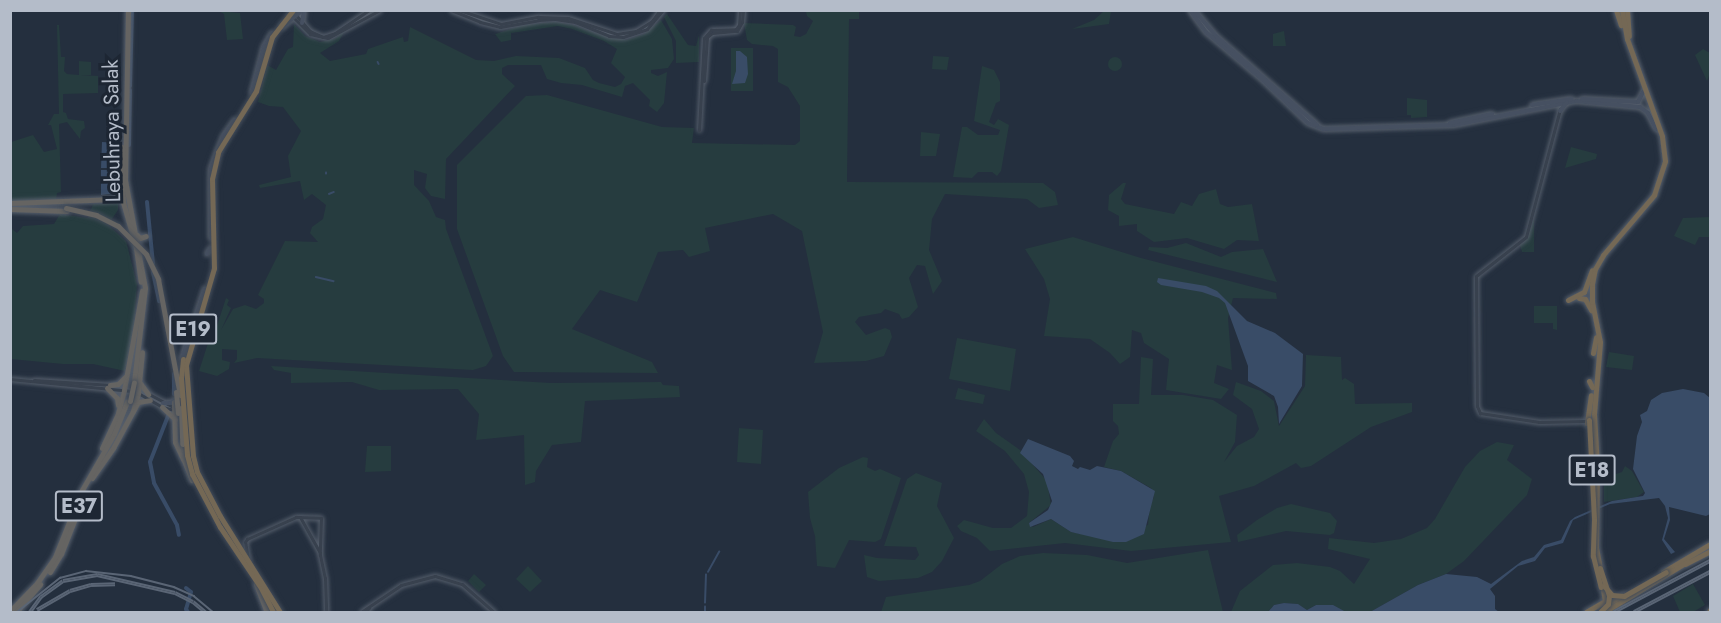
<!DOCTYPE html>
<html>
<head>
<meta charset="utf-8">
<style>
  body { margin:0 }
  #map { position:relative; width:1721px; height:623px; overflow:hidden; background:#242f3e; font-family:Jost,sans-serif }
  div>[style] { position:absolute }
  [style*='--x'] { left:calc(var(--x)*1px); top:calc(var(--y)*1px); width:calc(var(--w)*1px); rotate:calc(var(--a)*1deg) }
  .green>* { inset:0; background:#263c3f }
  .round { border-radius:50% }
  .water>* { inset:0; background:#394c67 }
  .stream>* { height:1.5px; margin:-0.75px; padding:0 0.75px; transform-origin:0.75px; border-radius:0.75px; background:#394c67 }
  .river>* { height:4px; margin:-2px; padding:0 2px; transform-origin:2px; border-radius:2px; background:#394c67 }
  .roads { filter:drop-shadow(0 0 2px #565f6c) drop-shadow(0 0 2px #565f6c) }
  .tertiary>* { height:3px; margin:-1.5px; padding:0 1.5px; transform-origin:1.5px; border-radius:1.5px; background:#38414e }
  .secondary>* { height:4px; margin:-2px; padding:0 2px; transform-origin:2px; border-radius:2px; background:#465061 }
  .trunk>* { height:5px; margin:-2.5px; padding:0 2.5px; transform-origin:2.5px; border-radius:2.5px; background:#656462 }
  .motorway>* { height:5px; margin:-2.5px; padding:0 2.5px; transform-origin:2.5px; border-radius:2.5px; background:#746855 }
  .tram>* { height:1.5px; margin:-0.75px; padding:0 0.75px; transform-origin:0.75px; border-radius:0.75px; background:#5a6575 }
  .rail>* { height:4px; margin-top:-2px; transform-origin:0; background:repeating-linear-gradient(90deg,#1d2633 0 4.5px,#5a6575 0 9px); box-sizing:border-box; border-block:2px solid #5a6575 }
  .bridges { filter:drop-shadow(0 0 2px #434c59) drop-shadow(0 0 2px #434c59) }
  .trunk-bridge>* { height:5px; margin:-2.5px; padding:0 2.5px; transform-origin:2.5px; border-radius:2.5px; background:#656462 }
  .motorway-bridge>* { height:5px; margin:-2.5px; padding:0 2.5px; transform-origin:2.5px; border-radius:2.5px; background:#746855 }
  span { translate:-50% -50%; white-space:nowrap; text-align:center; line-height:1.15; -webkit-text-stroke:6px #1d2633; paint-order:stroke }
  .shield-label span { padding:2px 4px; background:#1d2633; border:2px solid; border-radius:4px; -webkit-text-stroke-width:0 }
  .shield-label { font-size:20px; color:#b4bcc9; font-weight:700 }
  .street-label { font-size:21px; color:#b4bcc9 }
  .frame { position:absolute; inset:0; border:12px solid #b4bcc9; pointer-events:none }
</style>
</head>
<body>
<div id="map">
  <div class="green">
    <i style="clip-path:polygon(219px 11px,240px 13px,243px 39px,227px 40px,224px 14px)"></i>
    <i style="clip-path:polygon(812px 11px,859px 11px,859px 19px,849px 19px,847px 182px,1043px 183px,1055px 192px,1058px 205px,1039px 208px,1027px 199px,945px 194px,932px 219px,929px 250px,942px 281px,933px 294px,925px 266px,917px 265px,909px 278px,918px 307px,909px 317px,902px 319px,899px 314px,885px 309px,881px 313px,859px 317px,855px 322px,866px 335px,885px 328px,890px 330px,892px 337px,884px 356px,866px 361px,814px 363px,823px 332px,802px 231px,773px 214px,705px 228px,710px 251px,689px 257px,683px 250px,658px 252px,637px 302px,600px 290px,572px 329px,652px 362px,658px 373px,514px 372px,503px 356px,457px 229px,457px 165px,526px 96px,547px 95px,662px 127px,694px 128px,692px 143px,795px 145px,800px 141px,800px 106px,788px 87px,778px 82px,778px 49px,773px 46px,752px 44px,747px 40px,744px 23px,793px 25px,796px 27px,794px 36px,800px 37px,806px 34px,813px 21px,807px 16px,806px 12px)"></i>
    <i style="clip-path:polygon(1104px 11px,1111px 11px,1109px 24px,1072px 29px,1094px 20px)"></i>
    <i style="clip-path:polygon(667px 14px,688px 45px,696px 46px,699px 35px,699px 62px,676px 63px,676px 41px,664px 17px)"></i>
    <i style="clip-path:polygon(661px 20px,672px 39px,674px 59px,668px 68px,651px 70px,651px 73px,658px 76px,667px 72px,664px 103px,657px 112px,649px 106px,650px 100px,633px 83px,625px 86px,622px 97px,582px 85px,561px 83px,547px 79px,541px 65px,508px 65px,502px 68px,502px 74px,515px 86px,446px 159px,445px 199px,431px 196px,425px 188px,427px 174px,414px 170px,414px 185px,429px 201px,436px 217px,445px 220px,446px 229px,493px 356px,486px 366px,473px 370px,257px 358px,234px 363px,237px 359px,237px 350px,222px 349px,222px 360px,230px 362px,229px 369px,217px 376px,199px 371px,210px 337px,213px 338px,226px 298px,229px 300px,227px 305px,231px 308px,221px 330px,233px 309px,245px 305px,256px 309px,264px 303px,264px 299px,258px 295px,285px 241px,318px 242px,310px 233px,312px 227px,323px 219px,326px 205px,312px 194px,304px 200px,300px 181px,260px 188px,259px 185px,291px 177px,288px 156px,301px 131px,283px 107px,269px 106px,258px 102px,267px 65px,276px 70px,288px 49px,293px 47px,294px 24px,305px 36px,320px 42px,334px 39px,344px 32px,339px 41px,320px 53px,330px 61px,366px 54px,368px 49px,403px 37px,404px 42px,408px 41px,410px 27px,476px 60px,494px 61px,516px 56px,559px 58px,585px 68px,593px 80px,599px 83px,615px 87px,621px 84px,625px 77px,611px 63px,617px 49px,604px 41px,572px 29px,558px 26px,511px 33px,511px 40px,501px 42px,495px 34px,523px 25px,555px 22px,573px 25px,607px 37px,626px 40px,644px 34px)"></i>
    <i style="clip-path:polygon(57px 25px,59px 25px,61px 57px,65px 57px,64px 71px,67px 74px,79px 75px,79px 61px,91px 62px,91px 75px,80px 75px,98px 76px,98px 93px,63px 94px,63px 112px,66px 113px,68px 119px,84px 121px,85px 128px,81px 131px,80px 139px,67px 122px,59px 124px,61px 192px,57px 193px,56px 200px,11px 202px,11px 142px,33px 135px,44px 152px,57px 149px,51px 125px,48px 125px,54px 114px,59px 114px)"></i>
    <i style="clip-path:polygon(1284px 31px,1286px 46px,1273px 46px,1273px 34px)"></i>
    <i style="clip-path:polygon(731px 48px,753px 48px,753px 91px,731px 91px)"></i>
    <i style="clip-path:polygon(1703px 49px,1710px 53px,1710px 73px,1707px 81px,1695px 55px)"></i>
    <i style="clip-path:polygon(933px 56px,949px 57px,947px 70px,932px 69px)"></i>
    <i class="round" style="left:1108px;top:57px;width:14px;height:14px"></i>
    <i style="clip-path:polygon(982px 66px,994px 70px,1000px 82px,1000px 101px,996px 103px,989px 122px,994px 125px,998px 119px,1009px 125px,1001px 171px,997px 176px,992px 172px,978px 172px,972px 178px,953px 177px,962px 127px,967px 127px,978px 135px,998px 135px,1000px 130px,974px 121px)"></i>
    <i style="clip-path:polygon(1407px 98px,1427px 100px,1427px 117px,1411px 118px,1411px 115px,1407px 115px)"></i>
    <i style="clip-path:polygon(921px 132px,940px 134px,936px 156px,920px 156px)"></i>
    <i style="clip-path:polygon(1571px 147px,1597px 154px,1596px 159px,1565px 168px)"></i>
    <i style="clip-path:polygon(1123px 183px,1126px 183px,1121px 199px,1125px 204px,1174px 214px,1181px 202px,1192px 206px,1199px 194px,1216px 189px,1220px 204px,1228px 207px,1252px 204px,1259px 241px,1237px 240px,1224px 249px,1187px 238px,1154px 242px,1137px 231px,1137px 224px,1119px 226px,1119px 216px,1108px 210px,1109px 195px)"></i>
    <i style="clip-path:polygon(118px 203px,118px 210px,108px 225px,126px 241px,137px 284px,134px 325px,125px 371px,93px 364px,63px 364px,11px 359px,10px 221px,12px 229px,17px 233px,23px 226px,54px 224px,60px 214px,88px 218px,93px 204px)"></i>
    <i style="clip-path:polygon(1710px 217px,1710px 237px,1699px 237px,1695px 245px,1674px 236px,1683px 218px)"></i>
    <i style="clip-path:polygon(1534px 219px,1534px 252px,1522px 252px,1520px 245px,1527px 238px)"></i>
    <i style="clip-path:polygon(1073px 237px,1141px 258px,1276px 293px,1277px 299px,1233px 298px,1228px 318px,1232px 370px,1217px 365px,1214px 383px,1229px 389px,1221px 399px,1166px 390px,1169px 359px,1144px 343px,1141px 333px,1132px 330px,1130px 357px,1120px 364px,1110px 353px,1090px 339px,1044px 336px,1050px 299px,1044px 279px,1025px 249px)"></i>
    <i style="clip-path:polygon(1186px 243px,1221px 257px,1232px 252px,1263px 249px,1277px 282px,1148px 250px,1149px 247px,1167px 248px)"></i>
    <i style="clip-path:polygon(1534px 306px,1557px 306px,1557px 330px,1553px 329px,1553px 323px,1534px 323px)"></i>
    <i style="clip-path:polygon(957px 338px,1016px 349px,1010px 391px,949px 379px)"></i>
    <i style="clip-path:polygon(1609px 352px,1634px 356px,1632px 370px,1606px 367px)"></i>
    <i style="clip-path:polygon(1306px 355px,1341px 357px,1342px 380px,1345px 378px,1354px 384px,1355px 404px,1412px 403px,1412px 412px,1371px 427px,1311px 466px,1301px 468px,1296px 463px,1254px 486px,1219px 496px,1231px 542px,1131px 551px,1065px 543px,990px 551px,977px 538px,961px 531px,957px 526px,964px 520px,993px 528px,1011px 528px,1027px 516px,1029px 492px,1024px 474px,1005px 451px,976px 431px,984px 419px,996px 433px,1020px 450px,1047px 481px,1051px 505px,1029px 523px,1033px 527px,1051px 519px,1071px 532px,1100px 537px,1148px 525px,1150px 505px,1154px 497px,1151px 488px,1121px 471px,1104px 467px,1113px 441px,1119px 434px,1118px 426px,1113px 421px,1113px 404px,1139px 404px,1141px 357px,1153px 359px,1151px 395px,1183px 395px,1213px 400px,1237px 415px,1235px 442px,1224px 462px,1237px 446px,1254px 437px,1259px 429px,1252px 409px,1233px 395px,1236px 382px,1261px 391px,1274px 401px,1279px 426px,1305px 386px)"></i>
    <i style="clip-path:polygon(271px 366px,551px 383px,661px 382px,663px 385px,679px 386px,680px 397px,585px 401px,581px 442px,552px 445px,536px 471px,535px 482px,525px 485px,524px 435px,476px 440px,479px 414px,458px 389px,379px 390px,352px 382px,291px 383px,291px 373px,274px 370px)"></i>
    <i style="clip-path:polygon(958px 388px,985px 395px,983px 404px,955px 399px)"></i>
    <i style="clip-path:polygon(739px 428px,763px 430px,761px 464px,737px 462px)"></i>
    <i style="clip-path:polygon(1497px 442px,1514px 445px,1507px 460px,1532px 479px,1527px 495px,1464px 561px,1446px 574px,1418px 585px,1370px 612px,1346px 612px,1330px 605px,1316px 605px,1307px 610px,1297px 604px,1284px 603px,1274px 605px,1268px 612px,1231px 612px,1240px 591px,1273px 565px,1297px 563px,1330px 567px,1340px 571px,1354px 584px,1370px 559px,1328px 549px,1329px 538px,1374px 543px,1401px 539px,1427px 528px,1435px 519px,1465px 467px,1480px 451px)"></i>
    <i style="clip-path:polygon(367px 446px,391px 446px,391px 471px,365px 472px)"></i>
    <i style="clip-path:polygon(863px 457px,868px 458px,867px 467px,875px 471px,880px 469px,901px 478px,881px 539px,875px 542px,849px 540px,835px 568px,817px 566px,815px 536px,810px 518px,808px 492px,839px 468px)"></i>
    <i style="clip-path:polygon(1625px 466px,1632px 471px,1644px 492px,1637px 497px,1604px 502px,1604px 478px,1622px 472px)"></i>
    <i style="clip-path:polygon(916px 473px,942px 483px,937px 506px,954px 538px,942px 561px,932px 572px,918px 578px,879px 581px,867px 577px,864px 555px,877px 558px,915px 560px,919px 555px,916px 547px,884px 546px,907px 479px)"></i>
    <i style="clip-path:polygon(1291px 504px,1330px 513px,1337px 521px,1334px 533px,1330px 535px,1286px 531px,1238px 542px,1237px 535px,1257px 520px,1277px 508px)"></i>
    <i style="clip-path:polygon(1208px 550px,1223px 612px,881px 612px,886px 597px,969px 585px,980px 581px,1002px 564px,1020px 556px,1043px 553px,1087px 555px,1127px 563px)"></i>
    <i style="clip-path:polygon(528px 566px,542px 581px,530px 592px,516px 579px)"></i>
    <i style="clip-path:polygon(474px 574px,486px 585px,479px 592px,468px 581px)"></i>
    <i style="clip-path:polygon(1693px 584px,1705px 605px,1693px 612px,1680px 612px,1673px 596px)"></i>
  </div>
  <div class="water">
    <i style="clip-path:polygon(736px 51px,740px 51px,747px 57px,748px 74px,745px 83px,732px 84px,736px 71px)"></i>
    <i style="clip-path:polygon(102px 142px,119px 143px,118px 168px,101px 168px)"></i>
    <i style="clip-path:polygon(101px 170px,118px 170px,117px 193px,101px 195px)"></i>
    <i style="clip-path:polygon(1158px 278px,1206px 286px,1217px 291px,1247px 321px,1275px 333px,1303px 354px,1302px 386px,1279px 424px,1278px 407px,1274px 396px,1248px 381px,1248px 366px,1225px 303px,1219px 298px,1202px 292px,1161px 285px,1157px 282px)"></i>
    <i style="clip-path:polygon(1683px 389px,1704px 393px,1710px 398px,1710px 514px,1706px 516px,1669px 507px,1670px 520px,1664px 539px,1675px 552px,1671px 554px,1662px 540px,1668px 518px,1665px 506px,1659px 498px,1610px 504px,1573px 520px,1563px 543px,1545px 548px,1535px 561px,1518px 566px,1490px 589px,1495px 596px,1495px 609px,1499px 612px,1370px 612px,1418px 585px,1446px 574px,1477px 577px,1491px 584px,1522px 561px,1534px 557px,1544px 545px,1561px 540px,1570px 521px,1575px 517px,1612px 501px,1643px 496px,1645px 493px,1633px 469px,1637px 436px,1642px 422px,1640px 415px,1647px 411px,1651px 400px,1662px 393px)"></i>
    <i style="clip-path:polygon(1028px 439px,1070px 456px,1074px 461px,1072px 466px,1078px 469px,1080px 467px,1090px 470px,1097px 466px,1121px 471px,1155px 491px,1144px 534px,1126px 542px,1113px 542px,1071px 532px,1051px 519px,1030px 527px,1029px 523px,1048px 510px,1052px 501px,1043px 474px,1020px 453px)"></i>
    <i style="clip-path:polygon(1284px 603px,1298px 604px,1307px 610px,1316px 605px,1333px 605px,1346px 612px,1268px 612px,1274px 605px)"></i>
  </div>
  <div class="stream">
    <i style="--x:378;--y:62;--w:2;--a:63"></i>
    <i style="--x:326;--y:174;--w:1;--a:-90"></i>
    <i style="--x:329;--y:194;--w:5;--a:-22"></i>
    <i style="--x:316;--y:277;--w:18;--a:13"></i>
    <i style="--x:708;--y:572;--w:23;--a:-61"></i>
    <i style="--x:705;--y:603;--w:28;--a:-88"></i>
    <i style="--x:705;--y:612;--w:5;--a:-90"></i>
  </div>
  <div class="river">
    <i style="--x:130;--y:86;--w:74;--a:-88.5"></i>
    <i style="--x:129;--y:145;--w:55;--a:-89"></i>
    <i style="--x:147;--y:202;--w:62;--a:84.5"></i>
    <i style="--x:153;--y:272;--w:30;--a:78"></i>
    <i style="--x:174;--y:374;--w:20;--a:90"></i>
    <i style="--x:168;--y:416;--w:49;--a:111.4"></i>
    <i style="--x:150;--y:462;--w:21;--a:79"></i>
    <i style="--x:154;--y:483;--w:48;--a:61.3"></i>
    <i style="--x:177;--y:525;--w:10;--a:79"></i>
    <i style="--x:186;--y:588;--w:6;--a:39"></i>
    <i style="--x:191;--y:592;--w:18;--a:106"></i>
    <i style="--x:186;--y:609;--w:4;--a:56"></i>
  </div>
  <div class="roads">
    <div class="tertiary">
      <i style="--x:451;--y:10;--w:31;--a:22"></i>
      <i style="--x:480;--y:22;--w:21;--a:14"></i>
      <i style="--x:500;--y:27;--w:39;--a:-10"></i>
      <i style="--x:538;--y:20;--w:17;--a:-3"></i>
      <i style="--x:555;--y:19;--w:20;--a:9"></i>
      <i style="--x:575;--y:22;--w:37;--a:22"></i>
      <i style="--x:609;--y:36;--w:14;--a:4"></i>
      <i style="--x:623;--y:37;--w:25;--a:-18"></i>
      <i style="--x:647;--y:29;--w:25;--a:-50"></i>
      <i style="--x:459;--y:10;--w:44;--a:18.4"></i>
      <i style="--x:501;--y:24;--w:38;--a:-11"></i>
      <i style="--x:538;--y:17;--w:30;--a:2"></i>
      <i style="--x:568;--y:18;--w:52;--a:18.1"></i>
      <i style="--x:617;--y:34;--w:19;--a:-9"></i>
      <i style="--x:636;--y:31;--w:19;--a:-32"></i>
      <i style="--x:652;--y:21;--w:14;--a:-54"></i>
      <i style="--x:295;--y:14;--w:23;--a:49"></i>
      <i style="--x:310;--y:31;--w:14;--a:25"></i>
      <i style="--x:323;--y:37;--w:13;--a:-18"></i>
      <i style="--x:335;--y:33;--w:41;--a:-34.1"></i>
      <i style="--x:294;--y:18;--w:23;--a:45"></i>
      <i style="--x:310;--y:34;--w:18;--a:13"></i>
      <i style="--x:328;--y:38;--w:59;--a:-28.3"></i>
      <i style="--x:704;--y:81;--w:44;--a:-86.1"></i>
      <i style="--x:707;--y:37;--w:6;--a:-39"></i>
      <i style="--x:712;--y:33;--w:25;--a:-5"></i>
      <i style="--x:737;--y:31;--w:10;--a:-61"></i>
      <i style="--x:742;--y:22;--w:12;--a:-85"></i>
      <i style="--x:1560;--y:109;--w:132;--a:104.9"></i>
      <i style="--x:1526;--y:237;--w:63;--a:142"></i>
      <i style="--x:1476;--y:276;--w:130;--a:89.6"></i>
      <i style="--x:1477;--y:406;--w:8;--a:67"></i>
      <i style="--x:1480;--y:413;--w:60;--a:8.7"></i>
      <i style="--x:1539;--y:422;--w:48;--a:-1.2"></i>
      <i style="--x:699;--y:130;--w:92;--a:-86.9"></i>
      <i style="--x:704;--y:38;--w:11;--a:-49"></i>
      <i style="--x:711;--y:30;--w:25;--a:-2"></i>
      <i style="--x:736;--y:29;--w:5;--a:-53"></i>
      <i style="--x:739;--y:25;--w:15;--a:-86"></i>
      <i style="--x:10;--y:379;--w:122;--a:5.7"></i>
      <i style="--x:34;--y:380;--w:77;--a:3.7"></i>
      <i style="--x:138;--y:393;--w:28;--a:30"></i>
      <i style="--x:162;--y:407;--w:12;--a:14"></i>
      <i style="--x:147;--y:393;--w:30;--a:28"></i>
      <i style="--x:300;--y:517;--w:41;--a:60.9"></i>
      <i style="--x:248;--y:560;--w:18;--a:-99"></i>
      <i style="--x:245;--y:542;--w:4;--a:-56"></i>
      <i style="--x:247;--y:539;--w:54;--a:-24.2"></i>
      <i style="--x:296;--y:517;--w:25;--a:2"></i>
      <i style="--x:321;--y:518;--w:37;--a:92"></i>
      <i style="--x:320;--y:555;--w:24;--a:78"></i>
      <i style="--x:325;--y:578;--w:34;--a:88"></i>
      <i style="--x:361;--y:612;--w:48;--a:-34"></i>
      <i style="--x:401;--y:585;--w:35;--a:-15"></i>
      <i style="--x:435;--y:576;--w:28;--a:17"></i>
      <i style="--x:462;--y:584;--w:43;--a:41.2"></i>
      <i style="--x:365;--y:612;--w:6;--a:-45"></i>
    </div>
    <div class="secondary">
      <i style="--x:1190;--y:10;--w:27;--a:54"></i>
      <i style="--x:1206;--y:32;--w:76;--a:40.2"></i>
      <i style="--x:1264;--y:81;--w:61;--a:43.7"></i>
      <i style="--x:1308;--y:123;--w:17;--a:21"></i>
      <i style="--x:1324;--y:129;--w:130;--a:-1.8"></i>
      <i style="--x:1454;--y:125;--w:124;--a:-11.1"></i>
      <i style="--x:1576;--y:101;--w:64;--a:5.4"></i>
      <i style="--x:1640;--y:107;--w:10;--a:37"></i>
      <i style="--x:1648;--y:113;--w:18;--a:63"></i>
      <i style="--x:1194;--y:10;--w:35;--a:50"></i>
      <i style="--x:1217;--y:37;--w:133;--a:41.3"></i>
      <i style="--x:291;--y:15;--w:9;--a:-32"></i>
      <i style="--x:302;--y:23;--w:12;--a:-81"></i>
      <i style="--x:282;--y:27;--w:27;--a:-39"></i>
      <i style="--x:252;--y:93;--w:48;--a:-75.4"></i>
      <i style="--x:264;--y:47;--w:16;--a:-60"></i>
      <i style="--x:1582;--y:99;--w:56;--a:3.1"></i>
      <i style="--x:1638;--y:102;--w:11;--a:-63"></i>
      <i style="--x:1532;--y:105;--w:40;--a:-8.5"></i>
      <i style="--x:1560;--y:111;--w:11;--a:-52"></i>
      <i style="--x:1450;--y:123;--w:43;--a:-12.1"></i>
      <i style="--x:211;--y:238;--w:69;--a:-90"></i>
      <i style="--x:211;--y:169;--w:34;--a:-69"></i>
      <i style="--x:223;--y:137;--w:21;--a:-55"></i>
      <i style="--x:207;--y:254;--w:7;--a:-56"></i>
      <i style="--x:182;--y:359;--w:74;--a:-71.8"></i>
      <i style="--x:184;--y:371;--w:23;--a:88"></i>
      <i style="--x:163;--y:403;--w:7;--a:0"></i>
      <i style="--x:170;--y:403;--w:10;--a:-24"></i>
      <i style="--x:179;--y:399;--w:6;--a:-72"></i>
    </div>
    <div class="trunk">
      <i style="--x:128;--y:10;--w:170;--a:91"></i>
      <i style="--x:125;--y:180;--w:110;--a:79.5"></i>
      <i style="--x:145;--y:288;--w:95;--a:96.7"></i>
      <i style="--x:122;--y:147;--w:55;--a:89"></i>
      <i style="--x:123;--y:202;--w:48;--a:74.2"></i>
      <i style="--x:136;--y:248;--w:34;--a:82"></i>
      <i style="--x:10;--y:203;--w:106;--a:-2.2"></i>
      <i style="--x:116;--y:199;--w:8;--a:-40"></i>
      <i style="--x:10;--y:209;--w:57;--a:2"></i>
      <i style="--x:137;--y:235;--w:4;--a:45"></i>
      <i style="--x:140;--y:238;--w:6;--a:-18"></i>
      <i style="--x:140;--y:383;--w:14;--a:54"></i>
      <i style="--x:110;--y:385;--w:8;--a:-7"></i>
      <i style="--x:118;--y:384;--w:10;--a:-45"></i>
      <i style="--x:107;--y:388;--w:14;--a:45"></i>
      <i style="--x:117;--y:398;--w:7;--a:82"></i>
      <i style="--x:174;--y:402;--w:40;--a:88.6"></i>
      <i style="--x:175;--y:442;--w:19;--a:65"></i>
      <i style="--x:162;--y:407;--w:18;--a:43"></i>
      <i style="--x:133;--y:411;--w:19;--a:-74"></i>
      <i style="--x:138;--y:393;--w:41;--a:-84.4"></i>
      <i style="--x:182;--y:444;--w:18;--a:74"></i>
      <i style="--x:102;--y:448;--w:38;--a:-65"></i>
      <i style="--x:118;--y:413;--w:24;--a:-75"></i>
      <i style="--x:124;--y:390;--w:101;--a:-79.7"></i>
      <i style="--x:183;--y:458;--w:24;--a:68"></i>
      <i style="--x:92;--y:478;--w:37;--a:-55"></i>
      <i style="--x:113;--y:448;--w:52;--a:-61.5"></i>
      <i style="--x:138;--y:402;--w:12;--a:-9"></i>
      <i style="--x:50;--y:572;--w:21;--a:-59"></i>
      <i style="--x:61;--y:554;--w:41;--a:-68.5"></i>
      <i style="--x:256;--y:584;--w:30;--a:69"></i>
      <i style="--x:10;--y:611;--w:39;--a:-46"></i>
      <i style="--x:37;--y:583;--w:32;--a:-55"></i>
      <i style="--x:55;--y:557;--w:72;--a:-68.1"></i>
      <i style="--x:82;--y:490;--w:64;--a:-60.3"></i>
      <i style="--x:114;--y:434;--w:35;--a:-68"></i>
      <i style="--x:16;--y:612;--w:37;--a:-49"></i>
    </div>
    <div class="motorway">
      <i style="--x:1616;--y:10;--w:16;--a:72"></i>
      <i style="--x:1627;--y:10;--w:26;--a:86"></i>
      <i style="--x:1579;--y:298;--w:6;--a:9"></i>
      <i style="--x:1585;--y:299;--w:13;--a:61"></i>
      <i style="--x:1568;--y:300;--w:18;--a:-27"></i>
      <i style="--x:1584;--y:292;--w:23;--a:-70"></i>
      <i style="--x:1593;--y:353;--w:16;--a:-79"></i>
      <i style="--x:1589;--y:381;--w:7;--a:63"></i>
      <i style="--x:1587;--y:423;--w:28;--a:-82"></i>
      <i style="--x:1585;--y:473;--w:9;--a:54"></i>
      <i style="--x:1685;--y:564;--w:28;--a:-27"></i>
      <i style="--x:1600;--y:568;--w:20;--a:-101"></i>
      <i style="--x:1596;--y:548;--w:82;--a:-89.3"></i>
      <i style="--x:1597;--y:466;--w:52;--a:-93.3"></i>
      <i style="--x:1594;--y:414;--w:72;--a:-85.2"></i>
      <i style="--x:1600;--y:342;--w:41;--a:-101.3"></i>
      <i style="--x:1592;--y:302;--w:18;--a:-90"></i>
      <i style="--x:1592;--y:284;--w:15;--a:-79"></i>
      <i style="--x:1595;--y:269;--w:16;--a:-60"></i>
      <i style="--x:1603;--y:255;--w:79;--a:-49.6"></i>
      <i style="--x:1654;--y:195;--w:36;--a:-72"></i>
      <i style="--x:1665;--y:161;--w:25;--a:-97"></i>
      <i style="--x:1662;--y:136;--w:103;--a:-109.8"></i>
      <i style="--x:1627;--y:39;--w:29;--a:-100"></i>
      <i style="--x:1663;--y:572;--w:55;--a:-30.8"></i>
      <i style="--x:1605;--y:605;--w:21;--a:-29"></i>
      <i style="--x:1586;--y:612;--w:22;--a:-30"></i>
      <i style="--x:1605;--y:601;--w:17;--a:-100"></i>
      <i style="--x:1604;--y:612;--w:97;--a:-31.1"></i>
      <i style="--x:1709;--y:612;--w:2;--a:-63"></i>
    </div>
  </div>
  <div class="tram">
    <i style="--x:17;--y:612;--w:55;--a:-38.3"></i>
    <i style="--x:60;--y:578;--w:27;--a:-15"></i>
    <i style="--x:86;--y:571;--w:45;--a:6.3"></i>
    <i style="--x:131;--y:576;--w:44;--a:14.3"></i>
    <i style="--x:174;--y:587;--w:22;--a:24"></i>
    <i style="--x:194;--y:596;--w:25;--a:40"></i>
  </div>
  <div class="rail">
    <i style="--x:37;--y:610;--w:38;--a:-30"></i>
    <i style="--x:70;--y:591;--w:22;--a:-16"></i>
    <i style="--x:91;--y:585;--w:24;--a:-2"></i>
    <i style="--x:30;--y:612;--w:19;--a:-54"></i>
    <i style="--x:41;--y:597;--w:27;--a:-36"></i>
    <i style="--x:63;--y:581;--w:35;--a:-10"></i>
    <i style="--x:97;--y:575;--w:80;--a:13"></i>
    <i style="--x:175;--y:593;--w:20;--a:27"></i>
    <i style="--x:193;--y:602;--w:16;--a:40"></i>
    <i style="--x:1614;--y:612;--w:109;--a:-28"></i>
    <i style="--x:1634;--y:612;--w:86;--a:-27.8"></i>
  </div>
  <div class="bridges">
    <div class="trunk-bridge">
      <i style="--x:66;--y:208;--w:31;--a:13"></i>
      <i style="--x:96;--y:215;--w:25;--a:27"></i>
      <i style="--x:118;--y:226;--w:40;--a:45"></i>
      <i style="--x:146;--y:254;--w:28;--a:64"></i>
      <i style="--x:158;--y:279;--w:118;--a:79.3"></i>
      <i style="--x:176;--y:392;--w:21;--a:85"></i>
      <i style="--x:130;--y:401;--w:19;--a:-78"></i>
      <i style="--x:181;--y:408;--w:36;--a:88"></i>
    </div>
    <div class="motorway-bridge">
      <i style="--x:183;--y:359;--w:19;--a:96"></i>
      <i style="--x:181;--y:378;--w:77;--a:85.5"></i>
      <i style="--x:187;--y:455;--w:20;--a:75"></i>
      <i style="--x:192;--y:474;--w:60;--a:62.2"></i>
      <i style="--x:220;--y:527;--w:73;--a:56.1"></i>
      <i style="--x:261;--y:588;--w:27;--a:63"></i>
      <i style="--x:1589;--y:420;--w:100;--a:87.1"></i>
      <i style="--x:1594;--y:520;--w:36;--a:92"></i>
      <i style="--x:1593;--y:556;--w:32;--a:76"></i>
      <i style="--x:1600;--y:568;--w:29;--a:72"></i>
      <i style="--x:1609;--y:596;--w:8;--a:97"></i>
      <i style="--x:1608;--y:604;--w:11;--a:135"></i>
      <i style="--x:1604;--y:586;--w:12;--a:48"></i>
      <i style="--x:1612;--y:595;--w:12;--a:5"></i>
      <i style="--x:1624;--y:596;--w:48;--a:-29.7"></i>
      <i style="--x:280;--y:612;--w:113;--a:-122"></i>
      <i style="--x:220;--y:516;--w:50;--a:-117.6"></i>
      <i style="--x:197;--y:472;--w:16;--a:-104"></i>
      <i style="--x:193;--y:456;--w:91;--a:-94.4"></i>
      <i style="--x:186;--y:365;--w:101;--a:-73.9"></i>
      <i style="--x:214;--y:268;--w:89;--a:-91.3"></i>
      <i style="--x:212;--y:179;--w:28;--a:-77"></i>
      <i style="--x:218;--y:152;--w:72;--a:-58.1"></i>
      <i style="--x:256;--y:91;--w:56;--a:-73.5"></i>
      <i style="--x:272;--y:37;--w:34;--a:-52"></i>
    </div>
  </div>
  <div class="shield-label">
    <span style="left:193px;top:329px">E19</span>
    <span style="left:1592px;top:470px">E18</span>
    <span style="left:79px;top:506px">E37</span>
  </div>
  <div class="street-label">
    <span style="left:112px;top:131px;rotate:-91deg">Lebuhraya Salak</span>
  </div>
  <div class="frame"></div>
</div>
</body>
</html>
